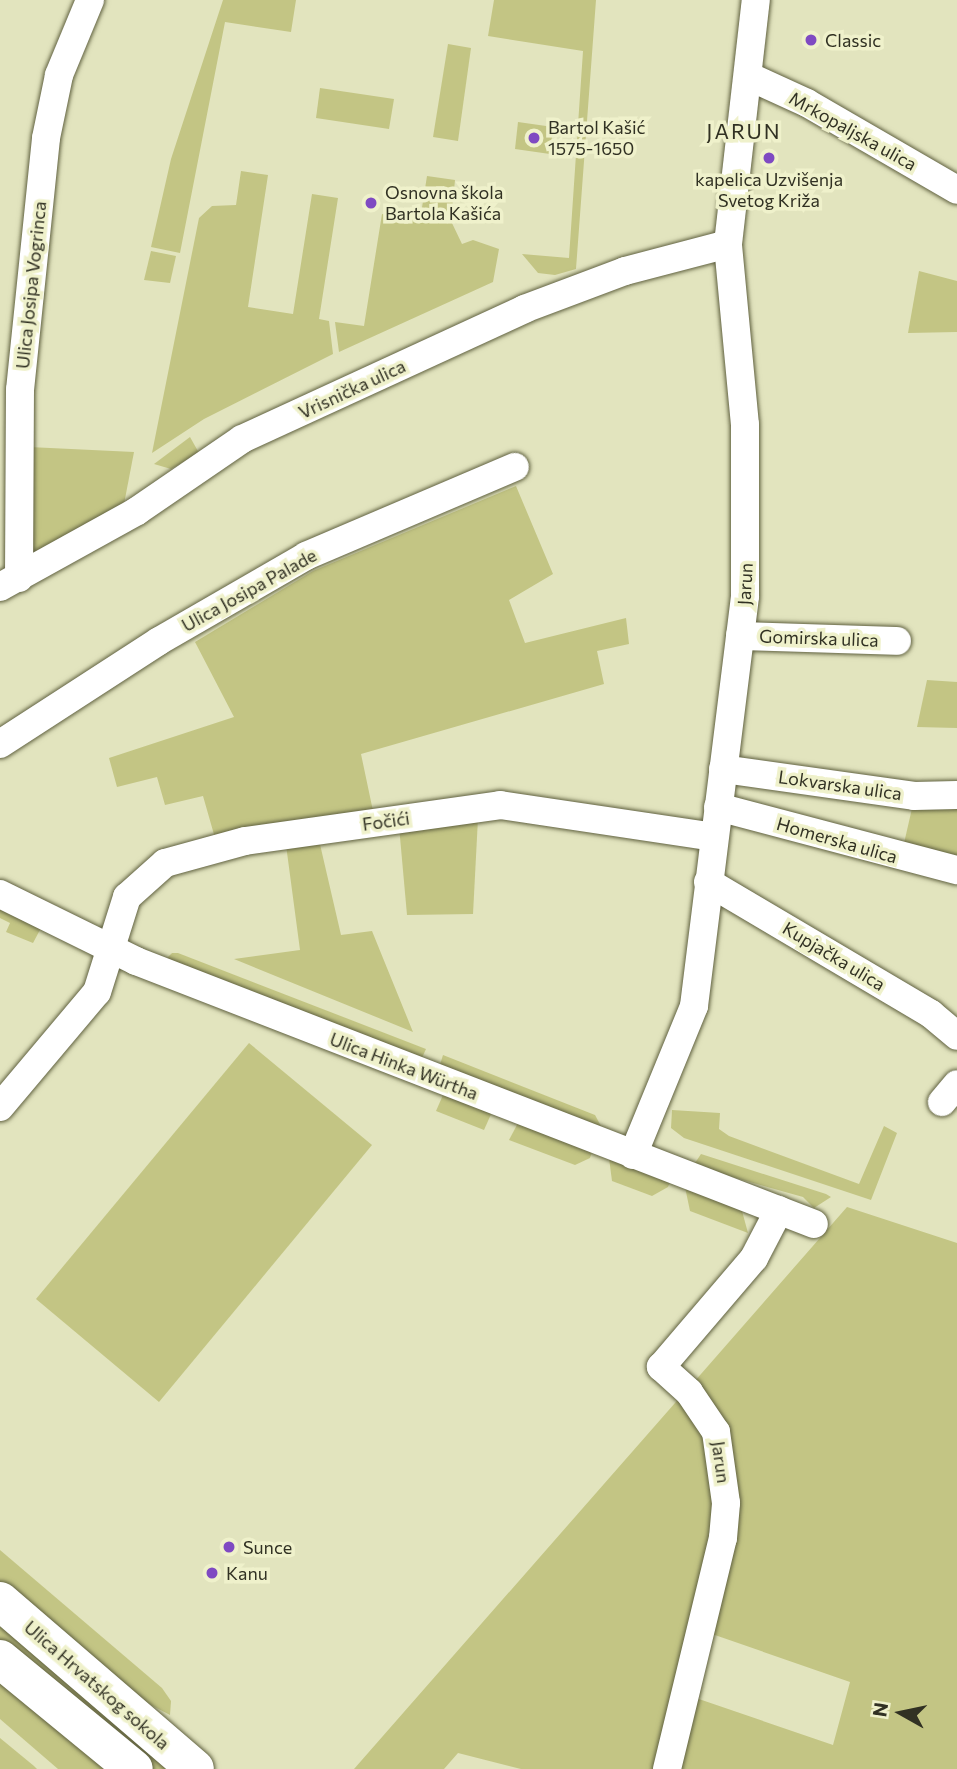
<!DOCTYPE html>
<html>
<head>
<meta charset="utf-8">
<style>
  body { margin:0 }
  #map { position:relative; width:957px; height:1769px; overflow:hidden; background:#e2e4be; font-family:Commissioner,sans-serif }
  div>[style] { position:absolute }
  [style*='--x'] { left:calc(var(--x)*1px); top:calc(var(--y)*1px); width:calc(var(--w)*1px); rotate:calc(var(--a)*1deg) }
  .green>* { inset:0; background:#c3c584 }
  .roads { filter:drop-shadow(0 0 2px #606140) drop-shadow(0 0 2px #606140) }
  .street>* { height:28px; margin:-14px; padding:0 14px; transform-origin:14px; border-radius:14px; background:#fff }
  .secondary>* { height:38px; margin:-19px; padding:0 19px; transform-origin:19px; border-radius:19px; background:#fff }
  .dots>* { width:19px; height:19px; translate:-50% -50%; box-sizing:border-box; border:4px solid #eff1cb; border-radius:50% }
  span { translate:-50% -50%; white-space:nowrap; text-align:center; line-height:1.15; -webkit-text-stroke:7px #eff1cb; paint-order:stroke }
  .poi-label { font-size:18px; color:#313123 }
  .left { translate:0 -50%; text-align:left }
  .street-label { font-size:18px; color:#313123 }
  .quarter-label { font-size:21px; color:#313123; letter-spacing:2px }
  .north { position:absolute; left:866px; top:1678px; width:70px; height:70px; -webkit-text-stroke:5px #eff1cb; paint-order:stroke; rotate:279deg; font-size:19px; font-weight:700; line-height:28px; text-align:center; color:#313123 }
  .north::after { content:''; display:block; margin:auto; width:24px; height:32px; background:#313123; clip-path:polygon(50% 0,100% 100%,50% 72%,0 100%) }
</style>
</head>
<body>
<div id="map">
  <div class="green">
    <i style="clip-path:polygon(223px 0,296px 0,291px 32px,225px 22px,180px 253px,151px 247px,171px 159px)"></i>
    <i style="clip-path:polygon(494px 0,596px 0,576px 269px,555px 275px,538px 273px,522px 254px,569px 258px,583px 51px,488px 36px)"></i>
    <i style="clip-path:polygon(448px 44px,471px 48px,458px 141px,433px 137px)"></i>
    <i style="clip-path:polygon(320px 88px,394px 99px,389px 129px,316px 118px)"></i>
    <i style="clip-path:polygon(518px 122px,553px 127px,550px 154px,515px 149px)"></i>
    <i style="clip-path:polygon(241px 171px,268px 175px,248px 307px,293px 314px,312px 194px,338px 198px,319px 319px,329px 321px,333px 354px,204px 419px,152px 453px,199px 218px,212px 206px,236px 205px)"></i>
    <i style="clip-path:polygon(427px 176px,455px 180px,451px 221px,462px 244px,473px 240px,499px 249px,493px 282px,339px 352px,335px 322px,364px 326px,382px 214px,420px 220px)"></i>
    <i style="clip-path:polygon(151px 251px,176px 256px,170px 283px,144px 280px)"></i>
    <i style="clip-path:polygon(919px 271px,957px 281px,957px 332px,908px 333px)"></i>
    <i style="clip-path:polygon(190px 437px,199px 453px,171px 469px,154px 464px)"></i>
    <i style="clip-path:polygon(29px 447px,134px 452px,124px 504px,30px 556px)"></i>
    <i style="clip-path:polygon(516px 486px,553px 574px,509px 600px,525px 643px,626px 618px,629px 644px,597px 651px,604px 684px,361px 754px,373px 811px,215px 838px,203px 796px,165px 805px,157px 777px,117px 787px,109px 758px,234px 717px,195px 642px,313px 571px)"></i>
    <i style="clip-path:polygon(927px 680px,957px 682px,957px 728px,917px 727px)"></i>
    <i style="clip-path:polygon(957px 803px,957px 861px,902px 852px,913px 804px)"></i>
    <i style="clip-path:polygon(478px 818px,473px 914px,407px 915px,399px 826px)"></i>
    <i style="clip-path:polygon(319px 840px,341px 935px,372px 931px,413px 1032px,234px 959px,300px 950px,286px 845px)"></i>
    <i style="clip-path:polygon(0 908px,41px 928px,33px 943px,6px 932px,10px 923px,0 918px)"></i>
    <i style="clip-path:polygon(172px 953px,178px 953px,426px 1049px,421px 1060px,165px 960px)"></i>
    <i style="clip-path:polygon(249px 1043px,372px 1145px,159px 1402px,36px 1299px)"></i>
    <i style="clip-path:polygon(443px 1055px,595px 1115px,602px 1128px,439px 1068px)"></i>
    <i style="clip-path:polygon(443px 1095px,492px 1112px,484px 1130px,436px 1111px)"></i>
    <i style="clip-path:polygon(672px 1110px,720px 1113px,719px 1129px,729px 1136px,859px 1184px,884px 1126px,897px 1133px,871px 1200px,684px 1138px,671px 1128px)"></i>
    <i style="clip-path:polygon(518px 1123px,592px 1152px,590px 1158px,575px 1165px,509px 1140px)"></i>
    <i style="clip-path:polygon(701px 1154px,826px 1194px,831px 1197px,814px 1208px,803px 1197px,693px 1166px)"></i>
    <i style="clip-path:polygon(609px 1158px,670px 1182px,668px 1187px,652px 1196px,612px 1181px)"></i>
    <i style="clip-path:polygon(685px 1187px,742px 1211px,748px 1233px,690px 1211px)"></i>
    <i style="clip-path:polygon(847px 1207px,957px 1243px,957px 1769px,675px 1769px,693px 1697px,833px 1745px,850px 1682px,712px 1634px,730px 1540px,694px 1382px)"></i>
    <i style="clip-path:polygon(682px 1395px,705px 1428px,717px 1525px,657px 1769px,521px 1769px,458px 1753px,444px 1769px,354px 1769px)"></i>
    <i style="clip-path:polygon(0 1550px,162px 1688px,171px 1701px,170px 1715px,147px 1703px,0 1583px)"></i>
    <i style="clip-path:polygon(0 1618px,175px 1769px,153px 1769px,0 1642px)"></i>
    <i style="clip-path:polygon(0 1679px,105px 1769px,58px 1769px,0 1719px)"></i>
    <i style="clip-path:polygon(0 1738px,34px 1766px,37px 1769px,0 1769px)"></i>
  </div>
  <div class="roads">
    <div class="street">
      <i style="--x:748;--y:76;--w:65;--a:24.6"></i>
      <i style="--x:807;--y:103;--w:173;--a:30.1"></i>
      <i style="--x:19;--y:578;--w:188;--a:-89.7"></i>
      <i style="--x:20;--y:390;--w:253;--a:-84.1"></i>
      <i style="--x:46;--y:138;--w:64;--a:-78.3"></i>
      <i style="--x:59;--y:75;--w:81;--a:-67.5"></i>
      <i style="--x:0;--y:587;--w:157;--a:-29"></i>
      <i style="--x:137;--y:511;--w:127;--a:-34.4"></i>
      <i style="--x:242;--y:439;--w:311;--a:-24.7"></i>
      <i style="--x:524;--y:309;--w:108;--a:-20.6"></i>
      <i style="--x:625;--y:271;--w:106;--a:-14.7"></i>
      <i style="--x:740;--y:636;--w:157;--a:1.8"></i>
      <i style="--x:0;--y:744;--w:189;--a:-32.9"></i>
      <i style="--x:159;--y:641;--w:170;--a:-30"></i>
      <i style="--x:306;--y:556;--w:227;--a:-23.1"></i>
      <i style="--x:723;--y:769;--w:193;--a:8"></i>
      <i style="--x:914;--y:796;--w:43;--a:-1.3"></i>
      <i style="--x:718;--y:807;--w:247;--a:14.8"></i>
      <i style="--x:708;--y:882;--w:259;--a:30.6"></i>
      <i style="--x:931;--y:1014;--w:34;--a:40"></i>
      <i style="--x:0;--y:894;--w:152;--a:26.2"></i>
      <i style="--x:136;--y:961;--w:727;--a:21.2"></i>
      <i style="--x:942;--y:1102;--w:23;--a:-50"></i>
      <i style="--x:0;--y:1107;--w:150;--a:-49.9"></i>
      <i style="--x:97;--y:992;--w:100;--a:-72.5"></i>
      <i style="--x:127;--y:897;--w:51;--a:-41.8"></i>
      <i style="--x:165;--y:863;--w:83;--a:-15.4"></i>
      <i style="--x:245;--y:841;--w:258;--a:-8"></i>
      <i style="--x:500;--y:805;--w:216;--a:8.5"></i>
      <i style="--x:633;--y:1155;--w:161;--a:-67.7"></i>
      <i style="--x:694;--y:1006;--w:413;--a:-82.9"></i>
      <i style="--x:745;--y:596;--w:171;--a:-90"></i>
      <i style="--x:745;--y:425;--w:182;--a:-95.4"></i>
      <i style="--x:728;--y:244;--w:246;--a:-83.5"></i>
      <i style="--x:667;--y:1769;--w:238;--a:-76.4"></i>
      <i style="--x:723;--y:1538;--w:35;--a:-85"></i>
      <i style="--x:726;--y:1503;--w:72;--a:-98"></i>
      <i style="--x:716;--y:1432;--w:48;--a:-124"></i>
      <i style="--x:689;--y:1392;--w:38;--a:-138"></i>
      <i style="--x:661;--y:1367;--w:143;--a:-49.5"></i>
      <i style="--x:754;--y:1258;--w:54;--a:-62.5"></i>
    </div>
    <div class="secondary">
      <i style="--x:0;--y:1601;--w:257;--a:40.7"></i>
      <i style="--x:0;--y:1659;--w:173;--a:39.4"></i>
    </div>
  </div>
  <div class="dots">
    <i style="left:811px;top:40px;background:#7f4ac2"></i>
    <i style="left:534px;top:138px;background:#7f4ac2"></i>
    <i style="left:769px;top:158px;background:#7f4ac2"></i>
    <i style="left:371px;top:203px;background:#7f4ac2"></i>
    <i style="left:229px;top:1547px;background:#7f4ac2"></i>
    <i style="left:212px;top:1573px;background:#7f4ac2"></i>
  </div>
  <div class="poi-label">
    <span class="left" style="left:825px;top:40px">Classic</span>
    <span class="left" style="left:548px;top:138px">Bartol Kašić<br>1575-1650</span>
    <span style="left:769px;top:190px">kapelica Uzvišenja<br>Svetog Križa</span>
    <span class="left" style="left:385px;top:203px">Osnovna škola<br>Bartola Kašića</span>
    <span class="left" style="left:243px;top:1547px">Sunce</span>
    <span class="left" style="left:226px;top:1573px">Kanu</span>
  </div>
  <div class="street-label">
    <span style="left:853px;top:131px;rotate:29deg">Mrkopaljska ulica</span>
    <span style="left:31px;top:285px;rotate:-84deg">Ulica Josipa Vogrinca</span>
    <span style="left:352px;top:389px;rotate:-25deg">Vrisnička ulica</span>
    <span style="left:745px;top:584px;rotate:-87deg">Jarun</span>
    <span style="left:249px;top:590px;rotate:-29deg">Ulica Josipa Palade</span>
    <span style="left:819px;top:638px;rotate:2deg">Gomirska ulica</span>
    <span style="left:840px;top:785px;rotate:8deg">Lokvarska ulica</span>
    <span style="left:386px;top:821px;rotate:-8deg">Fočići</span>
    <span style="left:837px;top:840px;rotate:16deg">Homerska ulica</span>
    <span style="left:834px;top:956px;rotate:31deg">Kupjačka ulica</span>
    <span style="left:404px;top:1066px;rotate:21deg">Ulica Hinka Würtha</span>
    <span style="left:721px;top:1462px;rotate:82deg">Jarun</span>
    <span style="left:97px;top:1685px;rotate:41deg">Ulica Hrvatskog sokola</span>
  </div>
  <div class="quarter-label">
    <span style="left:744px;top:131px">JARUN</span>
  </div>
  <div class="north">N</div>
</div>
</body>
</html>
